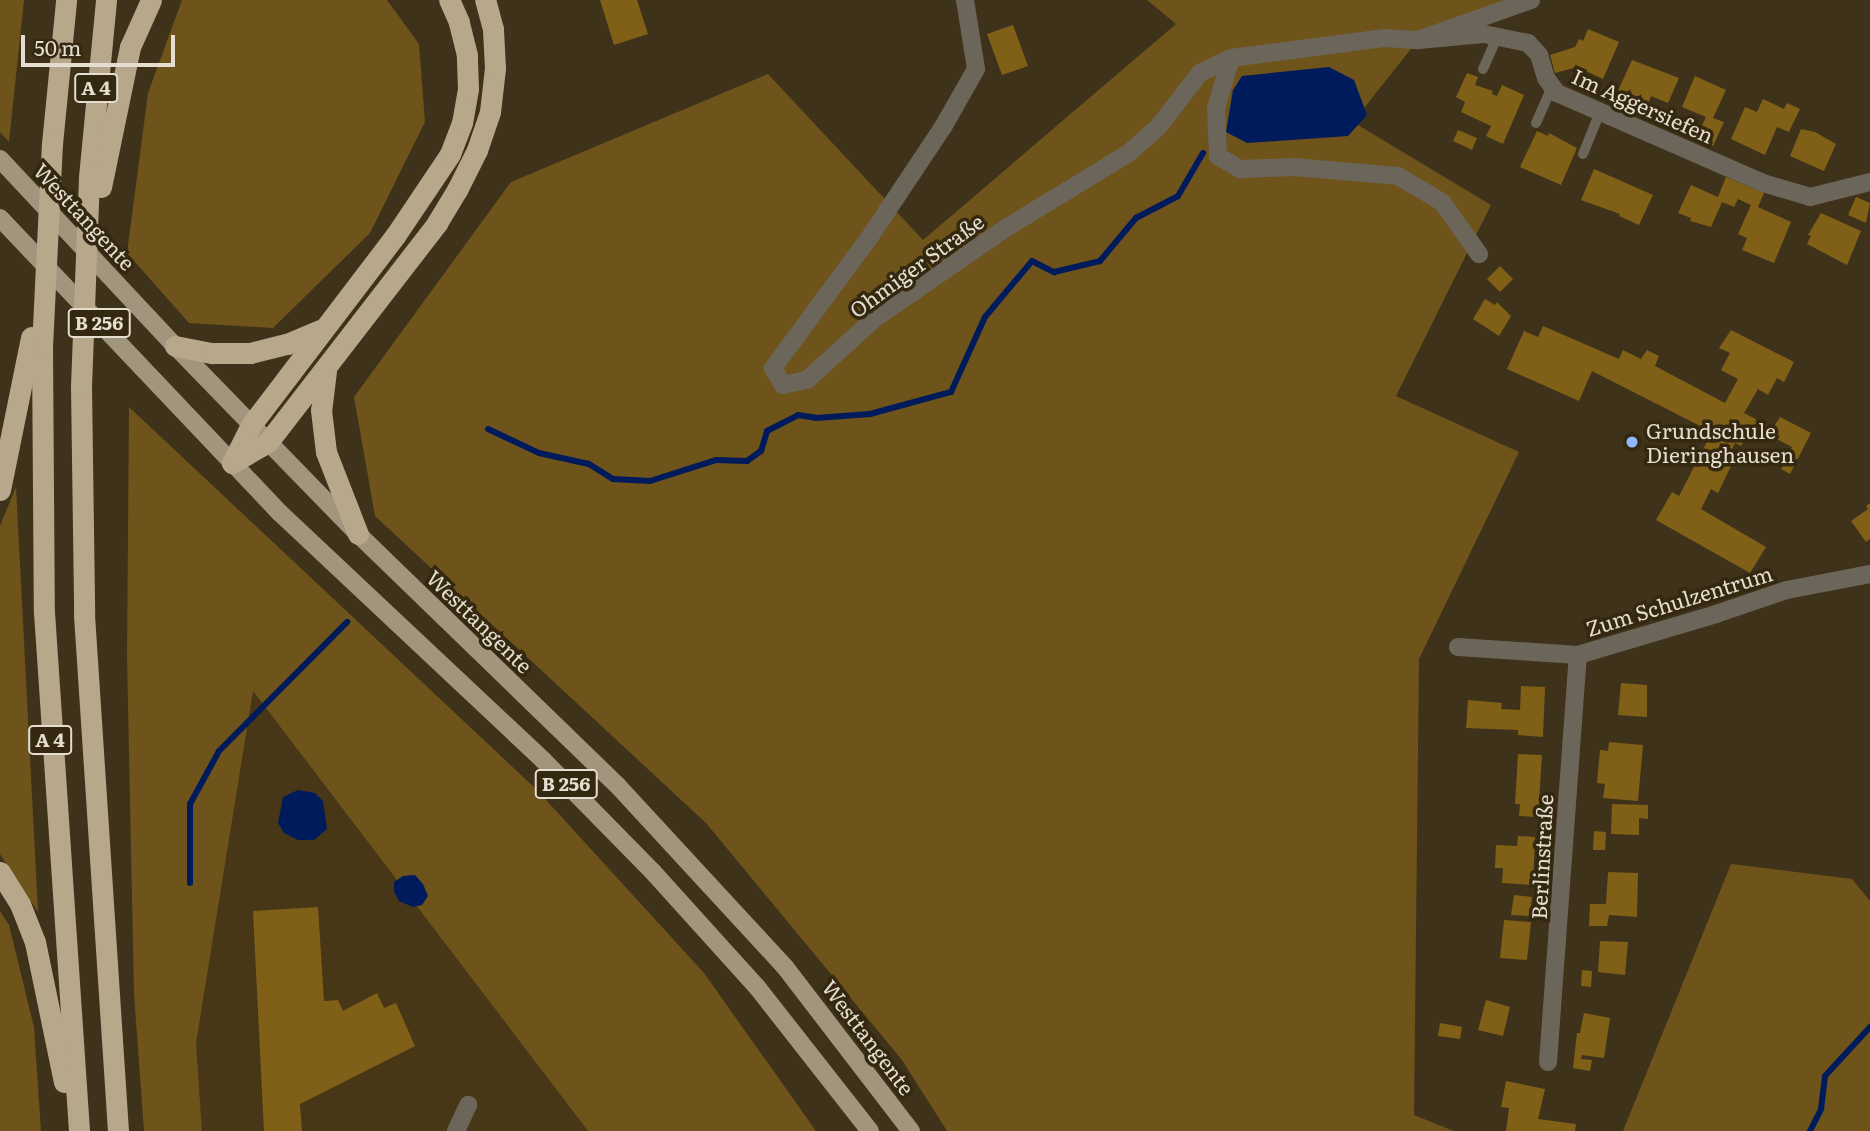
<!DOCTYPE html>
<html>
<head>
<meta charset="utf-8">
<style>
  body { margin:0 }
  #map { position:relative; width:1870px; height:1131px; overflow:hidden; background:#3f321a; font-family:Literata,serif }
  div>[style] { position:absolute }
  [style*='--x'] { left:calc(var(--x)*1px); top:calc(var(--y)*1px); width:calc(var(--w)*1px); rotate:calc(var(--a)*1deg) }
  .built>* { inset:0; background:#473717 }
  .green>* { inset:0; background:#6e531a }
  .water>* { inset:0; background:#001b5b }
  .stream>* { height:6px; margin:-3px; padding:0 3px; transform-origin:3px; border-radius:3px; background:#001b5b }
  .building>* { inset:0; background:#806017 }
  .lane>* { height:10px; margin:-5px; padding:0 5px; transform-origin:5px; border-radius:5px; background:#6c665a }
  .street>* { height:18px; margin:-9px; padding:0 9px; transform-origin:9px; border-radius:9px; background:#6c665a }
  .primary>* { height:18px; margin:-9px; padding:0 9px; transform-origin:9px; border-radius:9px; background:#a2957e }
  .highway>* { height:21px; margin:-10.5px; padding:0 10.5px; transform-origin:10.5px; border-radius:10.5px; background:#b7a88c }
  .highway-bridge>* { height:21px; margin:-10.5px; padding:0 10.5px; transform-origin:10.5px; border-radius:10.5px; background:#b7a88c }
  .dots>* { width:19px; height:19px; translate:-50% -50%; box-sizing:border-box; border:4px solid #342810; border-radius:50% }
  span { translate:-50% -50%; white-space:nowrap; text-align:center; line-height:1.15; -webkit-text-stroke:7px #342810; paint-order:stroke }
  .shield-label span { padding:2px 5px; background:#342810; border:2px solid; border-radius:5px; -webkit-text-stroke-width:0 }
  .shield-label { font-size:19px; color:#e5ddcf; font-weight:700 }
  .street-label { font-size:21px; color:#e5ddcf }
  .poi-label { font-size:21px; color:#e5ddcf }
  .left { translate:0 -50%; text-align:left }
  .scale { position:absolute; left:21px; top:35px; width:154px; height:32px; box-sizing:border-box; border:4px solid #e5ddcf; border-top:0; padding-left:9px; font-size:21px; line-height:24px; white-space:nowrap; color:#e5ddcf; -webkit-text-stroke:5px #342810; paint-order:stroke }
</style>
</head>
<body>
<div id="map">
  <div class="built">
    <i style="clip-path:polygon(252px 690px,588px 1131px,202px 1131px,195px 1043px)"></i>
  </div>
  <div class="green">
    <i style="clip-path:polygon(0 0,24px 0,9px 142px,0 132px)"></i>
    <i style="clip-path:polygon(182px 0,387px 0,419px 44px,425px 122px,370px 233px,273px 328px,189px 323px,127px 253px,148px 93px)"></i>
    <i style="clip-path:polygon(1147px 0,1508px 0,1418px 40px,1353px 122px,1491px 205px,1396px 396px,1519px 452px,1419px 659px,1414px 1115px,1454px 1131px,947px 1131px,902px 1060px,706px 823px,375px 516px,354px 397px,511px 182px,768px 74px,923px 240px,1176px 24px)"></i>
    <i style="clip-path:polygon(129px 407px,536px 789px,704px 973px,816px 1131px,588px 1131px,253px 691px,196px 1043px,202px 1131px,144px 1131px,134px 994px,127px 657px)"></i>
    <i style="clip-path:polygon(16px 487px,38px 912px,0 854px,0 526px)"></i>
    <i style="clip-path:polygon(1731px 864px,1852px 879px,1870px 901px,1870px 1131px,1623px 1131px)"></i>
    <i style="clip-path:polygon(0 911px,9px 925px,34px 1027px,41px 1131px,0 1131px)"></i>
  </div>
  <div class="water">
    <i style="clip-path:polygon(1329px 67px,1354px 80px,1367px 115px,1348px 136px,1247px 143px,1226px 132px,1233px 90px,1242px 76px)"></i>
    <i style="clip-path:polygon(298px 790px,315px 793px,323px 801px,327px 829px,314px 840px,298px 840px,284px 833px,278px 823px,283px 797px)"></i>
    <i style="clip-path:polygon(415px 875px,423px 884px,428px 896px,422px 905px,413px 907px,399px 901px,394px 892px,394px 882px,403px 876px)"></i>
  </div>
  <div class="stream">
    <i style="--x:488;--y:429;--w:56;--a:25.2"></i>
    <i style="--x:539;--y:453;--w:51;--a:12.4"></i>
    <i style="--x:589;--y:464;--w:28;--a:32"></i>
    <i style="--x:613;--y:479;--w:37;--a:3"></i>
    <i style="--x:650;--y:481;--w:69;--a:-17.7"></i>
    <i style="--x:716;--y:460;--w:31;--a:2"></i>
    <i style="--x:747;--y:461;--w:17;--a:-36"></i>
    <i style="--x:761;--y:451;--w:21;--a:-73"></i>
    <i style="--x:767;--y:431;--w:35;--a:-27"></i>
    <i style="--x:798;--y:415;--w:18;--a:9"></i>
    <i style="--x:816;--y:418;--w:54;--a:-4.2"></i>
    <i style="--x:870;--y:414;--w:84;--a:-15.2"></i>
    <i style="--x:951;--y:392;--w:82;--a:-65.6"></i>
    <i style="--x:985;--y:317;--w:73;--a:-50"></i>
    <i style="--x:1032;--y:261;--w:25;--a:27"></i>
    <i style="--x:1054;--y:272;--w:47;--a:-13.4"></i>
    <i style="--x:1100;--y:261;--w:56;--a:-50.1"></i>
    <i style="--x:1136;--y:218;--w:47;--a:-27.6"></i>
    <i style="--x:1178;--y:196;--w:50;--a:-59.8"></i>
    <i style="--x:190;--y:883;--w:79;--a:-90"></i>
    <i style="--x:190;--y:804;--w:60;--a:-61.3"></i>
    <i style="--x:219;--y:751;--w:182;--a:-45.2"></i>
    <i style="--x:1810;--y:1131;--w:25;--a:-63"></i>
    <i style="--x:1821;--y:1109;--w:33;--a:-83"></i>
    <i style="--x:1825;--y:1076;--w:67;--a:-47.4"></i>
  </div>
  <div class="building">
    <i style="clip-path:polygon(600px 0,637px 0,648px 34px,614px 45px)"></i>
    <i style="clip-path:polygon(1013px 25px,1028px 66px,1002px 75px,987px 34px)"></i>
    <i style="clip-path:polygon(1588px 29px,1619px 42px,1603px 79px,1577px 67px,1555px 73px,1550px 55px,1575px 47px,1579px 39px,1583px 41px)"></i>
    <i style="clip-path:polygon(1632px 60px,1679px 78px,1668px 103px,1651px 96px,1648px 104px,1618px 91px)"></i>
    <i style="clip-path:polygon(1467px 73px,1478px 77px,1475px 85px,1493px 91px,1492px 94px,1497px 96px,1502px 85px,1524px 95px,1503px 144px,1486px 136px,1491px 126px,1461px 112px,1465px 102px,1456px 97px)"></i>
    <i style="clip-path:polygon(1695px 76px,1726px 90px,1713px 118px,1724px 122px,1713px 146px,1696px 138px,1706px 117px,1682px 107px)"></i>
    <i style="clip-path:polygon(1763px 99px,1784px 109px,1787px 103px,1800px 109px,1789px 132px,1777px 127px,1765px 155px,1731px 139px,1745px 107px,1757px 112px)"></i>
    <i style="clip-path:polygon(1801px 129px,1815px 132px,1836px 144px,1824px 171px,1790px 156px)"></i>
    <i style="clip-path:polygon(1458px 130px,1477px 138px,1472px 150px,1453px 141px)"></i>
    <i style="clip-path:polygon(1537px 131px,1548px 136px,1549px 133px,1577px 148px,1561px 185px,1520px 167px)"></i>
    <i style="clip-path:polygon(1594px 169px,1653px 195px,1639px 225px,1619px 216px,1620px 214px,1581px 200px)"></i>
    <i style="clip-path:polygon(1726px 177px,1764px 193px,1758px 207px,1791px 222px,1774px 263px,1742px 250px,1747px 238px,1738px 234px,1751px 205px,1738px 199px,1734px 207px,1722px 202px,1711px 227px,1690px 221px,1691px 218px,1678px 213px,1691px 185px,1718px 197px)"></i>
    <i style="clip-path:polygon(1856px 197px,1870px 203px,1866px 223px,1848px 215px)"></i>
    <i style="clip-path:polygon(1821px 213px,1861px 231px,1847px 265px,1807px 244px,1811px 236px,1808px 235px)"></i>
    <i style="clip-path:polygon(1500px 266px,1513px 279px,1500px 292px,1487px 279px)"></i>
    <i style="clip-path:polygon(1485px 299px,1495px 305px,1497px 302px,1511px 316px,1499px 336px,1473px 319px)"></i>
    <i style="clip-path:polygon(1543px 326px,1619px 359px,1623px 350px,1641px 359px,1647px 350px,1659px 356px,1655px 366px,1725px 403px,1738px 379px,1721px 370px,1730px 353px,1719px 348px,1731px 330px,1794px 362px,1784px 382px,1777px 378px,1768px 395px,1758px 389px,1744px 413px,1773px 428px,1780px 417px,1811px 433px,1790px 474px,1781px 469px,1792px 447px,1752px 426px,1741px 446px,1735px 443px,1725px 463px,1731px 466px,1718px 493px,1711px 489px,1701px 509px,1766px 547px,1750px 573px,1656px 520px,1672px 492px,1679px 496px,1712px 432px,1592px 371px,1579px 401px,1507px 369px,1524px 331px,1538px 337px)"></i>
    <i style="clip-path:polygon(1870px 503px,1870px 539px,1866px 542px,1851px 521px,1868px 509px,1866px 506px)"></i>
    <i style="clip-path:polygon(1621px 683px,1647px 685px,1647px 717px,1618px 715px)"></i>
    <i style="clip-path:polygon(1521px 686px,1545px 687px,1543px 737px,1518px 735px,1518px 730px,1466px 728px,1468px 700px,1502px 703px,1501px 709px,1520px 710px)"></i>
    <i style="clip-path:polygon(1609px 742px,1643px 745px,1638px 801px,1603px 798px,1605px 784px,1597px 783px,1600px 750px,1608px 751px)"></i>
    <i style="clip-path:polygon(1518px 754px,1542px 755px,1538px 817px,1519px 816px,1520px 804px,1515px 804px)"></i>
    <i style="clip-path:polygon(1612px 804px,1648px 805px,1648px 819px,1639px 818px,1639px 835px,1611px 834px)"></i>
    <i style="clip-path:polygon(1594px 831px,1606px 832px,1605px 850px,1593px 850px)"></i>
    <i style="clip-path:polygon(1518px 836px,1535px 837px,1533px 885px,1502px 883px,1503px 868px,1495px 868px,1496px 845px,1517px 846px)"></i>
    <i style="clip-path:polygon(1608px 872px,1638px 873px,1637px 917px,1609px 915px,1607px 926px,1589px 926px,1590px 904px,1606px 904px)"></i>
    <i style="clip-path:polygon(1514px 895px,1532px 897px,1530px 916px,1511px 915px)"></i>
    <i style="clip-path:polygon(318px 907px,324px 1001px,338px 1000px,343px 1011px,377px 993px,384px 1008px,396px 1003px,415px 1046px,300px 1104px,302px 1131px,264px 1131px,253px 911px)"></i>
    <i style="clip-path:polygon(1504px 920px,1531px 922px,1527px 960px,1500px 958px)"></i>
    <i style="clip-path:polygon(1600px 941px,1628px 942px,1625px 975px,1598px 972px)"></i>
    <i style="clip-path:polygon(1582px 970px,1592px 971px,1591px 987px,1581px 986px)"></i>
    <i style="clip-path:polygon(1486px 1000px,1510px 1007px,1503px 1036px,1478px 1030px)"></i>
    <i style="clip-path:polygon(1584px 1013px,1610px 1018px,1604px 1058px,1582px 1055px,1581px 1059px,1592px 1060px,1590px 1071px,1573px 1068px,1577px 1033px,1580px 1033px)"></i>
    <i style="clip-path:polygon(1440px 1023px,1462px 1027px,1460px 1039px,1438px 1036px)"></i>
    <i style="clip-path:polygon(1506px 1081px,1545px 1089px,1538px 1119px,1576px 1124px,1575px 1131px,1506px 1131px,1509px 1108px,1501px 1107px)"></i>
  </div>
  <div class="lane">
    <i style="--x:1483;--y:69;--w:35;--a:-66"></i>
    <i style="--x:1536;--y:123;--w:39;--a:-66"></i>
    <i style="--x:1583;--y:154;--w:45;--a:-68"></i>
  </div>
  <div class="street">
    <i style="--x:965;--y:0;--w:70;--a:80.9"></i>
    <i style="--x:976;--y:69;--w:67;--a:119.6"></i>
    <i style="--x:943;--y:127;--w:133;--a:123.7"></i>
    <i style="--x:869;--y:238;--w:162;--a:126.4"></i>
    <i style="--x:773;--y:368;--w:20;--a:60"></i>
    <i style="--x:783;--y:385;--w:25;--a:-12"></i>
    <i style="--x:807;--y:380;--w:91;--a:-42.3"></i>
    <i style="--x:874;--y:319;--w:160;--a:-34.6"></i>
    <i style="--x:1006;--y:228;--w:144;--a:-31.4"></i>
    <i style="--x:1129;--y:153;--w:40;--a:-42"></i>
    <i style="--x:1159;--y:126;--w:67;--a:-52.3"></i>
    <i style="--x:1200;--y:73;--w:34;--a:-26"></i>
    <i style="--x:1231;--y:58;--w:52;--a:106.7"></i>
    <i style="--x:1216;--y:108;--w:48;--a:87.6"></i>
    <i style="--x:1218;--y:156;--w:26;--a:31"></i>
    <i style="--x:1240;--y:169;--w:54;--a:-2.1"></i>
    <i style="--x:1294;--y:167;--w:104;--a:4.9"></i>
    <i style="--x:1398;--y:176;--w:51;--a:30.6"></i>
    <i style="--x:1442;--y:202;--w:64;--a:54.6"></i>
    <i style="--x:1418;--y:40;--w:66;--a:-5.2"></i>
    <i style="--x:1484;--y:34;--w:45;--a:11.6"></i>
    <i style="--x:1528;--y:43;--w:16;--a:47"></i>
    <i style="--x:1539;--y:55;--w:24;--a:73"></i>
    <i style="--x:1546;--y:78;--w:19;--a:54"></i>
    <i style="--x:1557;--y:93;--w:225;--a:23.6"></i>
    <i style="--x:1763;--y:183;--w:49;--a:16.6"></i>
    <i style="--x:1810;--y:197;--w:62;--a:-14"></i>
    <i style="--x:1231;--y:58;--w:156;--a:-7.4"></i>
    <i style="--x:1386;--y:38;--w:32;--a:4"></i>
    <i style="--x:1418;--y:40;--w:120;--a:-19.5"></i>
    <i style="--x:1458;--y:647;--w:120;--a:3.8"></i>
    <i style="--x:1578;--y:655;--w:144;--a:-16.5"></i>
    <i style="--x:1716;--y:614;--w:75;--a:-18.7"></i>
    <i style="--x:1787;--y:590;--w:85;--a:-10.9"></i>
    <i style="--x:1548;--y:1062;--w:408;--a:-85.8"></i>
    <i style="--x:456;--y:1131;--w:29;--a:-65"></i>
  </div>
  <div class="primary">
    <i style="--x:0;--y:159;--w:256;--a:46.9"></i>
    <i style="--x:175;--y:346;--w:262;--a:45.8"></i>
    <i style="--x:358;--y:534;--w:362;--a:44.1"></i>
    <i style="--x:618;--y:786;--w:246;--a:47.3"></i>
    <i style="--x:785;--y:967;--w:207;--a:52.5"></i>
    <i style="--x:0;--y:218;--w:407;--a:46.5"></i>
    <i style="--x:280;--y:513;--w:361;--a:43.2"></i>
    <i style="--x:543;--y:760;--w:157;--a:45.5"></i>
    <i style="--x:653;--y:872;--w:155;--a:47.9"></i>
    <i style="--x:757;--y:987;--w:183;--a:51.9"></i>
  </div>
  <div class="highway">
    <i style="--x:52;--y:144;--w:145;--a:-84.4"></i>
    <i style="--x:89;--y:177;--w:178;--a:-84.5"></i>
    <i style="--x:101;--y:187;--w:143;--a:-78.3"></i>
    <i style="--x:130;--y:47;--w:51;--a:-65.9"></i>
    <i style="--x:175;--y:346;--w:38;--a:11"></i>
    <i style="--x:212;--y:353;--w:38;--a:0"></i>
    <i style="--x:250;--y:353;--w:38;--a:-14"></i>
    <i style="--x:287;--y:344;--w:36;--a:-23"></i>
    <i style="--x:42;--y:347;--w:265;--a:89.6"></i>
    <i style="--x:44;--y:612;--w:520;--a:86.14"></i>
    <i style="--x:326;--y:371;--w:39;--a:97"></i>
    <i style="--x:321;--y:410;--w:42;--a:83.2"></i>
    <i style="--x:326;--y:452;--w:88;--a:68.7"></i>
    <i style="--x:81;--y:386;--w:229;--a:89.2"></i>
    <i style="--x:84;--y:615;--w:517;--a:86.23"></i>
    <i style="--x:232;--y:463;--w:42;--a:-30.3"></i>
    <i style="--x:268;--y:442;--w:277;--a:-52.3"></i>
    <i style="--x:437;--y:223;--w:39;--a:-59"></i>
    <i style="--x:457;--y:190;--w:45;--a:-63.4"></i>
    <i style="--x:477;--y:150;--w:40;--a:-71.1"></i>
    <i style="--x:490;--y:112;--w:44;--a:-83.5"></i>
    <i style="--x:495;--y:68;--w:39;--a:-93"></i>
    <i style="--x:493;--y:29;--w:30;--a:-105"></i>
    <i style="--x:232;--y:463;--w:42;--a:-63.4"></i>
    <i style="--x:251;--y:425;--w:238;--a:-52.7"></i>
    <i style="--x:395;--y:236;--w:99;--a:-56.1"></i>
    <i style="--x:450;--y:154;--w:33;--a:-69"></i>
    <i style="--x:462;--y:123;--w:35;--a:-80"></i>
    <i style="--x:468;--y:89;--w:34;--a:-92"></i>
    <i style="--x:467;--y:55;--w:34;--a:-104"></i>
    <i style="--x:459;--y:22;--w:24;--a:-114"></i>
    <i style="--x:0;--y:490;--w:156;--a:-78.5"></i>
    <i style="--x:0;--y:872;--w:38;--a:58"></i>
    <i style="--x:20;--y:904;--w:41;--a:68.5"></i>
    <i style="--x:35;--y:942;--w:143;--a:78.3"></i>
  </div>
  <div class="highway-bridge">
    <i style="--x:42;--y:347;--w:203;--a:-87.2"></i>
    <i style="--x:81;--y:386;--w:209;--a:-87.8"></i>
  </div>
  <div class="dots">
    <i style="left:1632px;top:442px;background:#90b8fd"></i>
  </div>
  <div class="shield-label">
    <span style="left:96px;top:88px">A 4</span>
    <span style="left:99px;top:323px">B 256</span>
    <span style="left:50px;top:740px">A 4</span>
    <span style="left:566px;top:784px">B 256</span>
  </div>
  <div class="street-label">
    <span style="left:1643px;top:105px;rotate:24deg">Im Aggersiefen</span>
    <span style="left:85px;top:216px;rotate:47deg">Westtangente</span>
    <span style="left:916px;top:265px;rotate:-36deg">Ohmiger Straße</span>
    <span style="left:1679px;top:600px;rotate:-17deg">Zum Schulzentrum</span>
    <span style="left:480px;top:621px;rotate:44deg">Westtangente</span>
    <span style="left:1541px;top:857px;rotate:-87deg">Berlinstraße</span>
    <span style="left:869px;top:1037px;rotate:53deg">Westtangente</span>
  </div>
  <div class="poi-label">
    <span class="left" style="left:1646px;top:442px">Grundschule<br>Dieringhausen</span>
  </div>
  <div class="scale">50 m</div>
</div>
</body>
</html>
